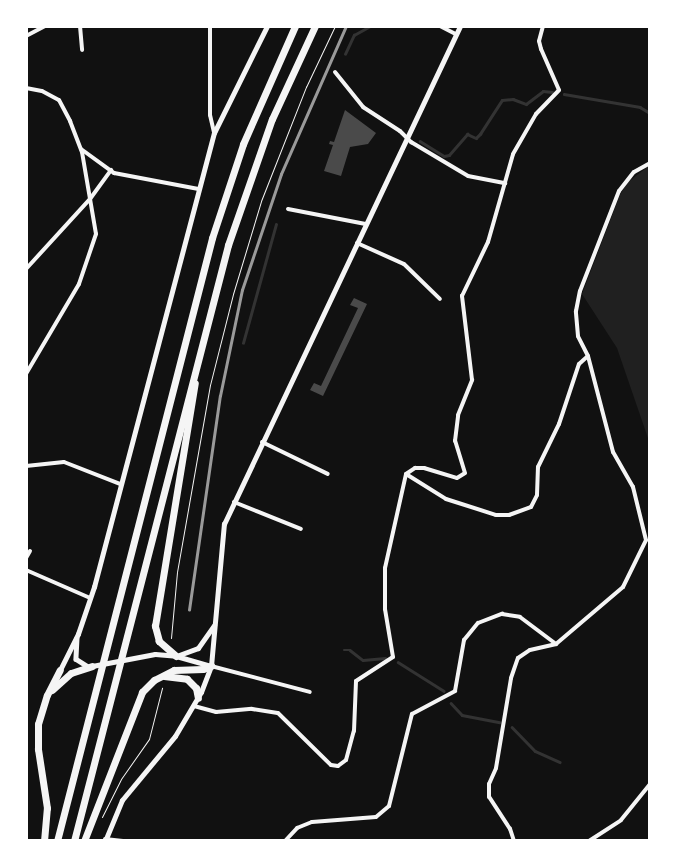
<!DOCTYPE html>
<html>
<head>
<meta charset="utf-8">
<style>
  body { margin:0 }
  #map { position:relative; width:676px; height:867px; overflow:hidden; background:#111; font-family:"Public Sans",sans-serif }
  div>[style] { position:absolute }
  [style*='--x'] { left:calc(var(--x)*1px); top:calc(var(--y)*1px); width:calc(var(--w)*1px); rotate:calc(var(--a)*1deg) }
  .green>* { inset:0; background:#202020 }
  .stream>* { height:2.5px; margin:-1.25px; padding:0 1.25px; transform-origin:1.25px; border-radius:1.25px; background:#333 }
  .building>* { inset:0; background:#4a4a4a }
  .path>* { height:1px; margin:-0.5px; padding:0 0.5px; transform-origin:0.5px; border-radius:0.5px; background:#f5f5f5 }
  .minor>* { height:4px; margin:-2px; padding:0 2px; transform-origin:2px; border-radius:2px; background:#f5f5f5 }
  .tertiary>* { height:4.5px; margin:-2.25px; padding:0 2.25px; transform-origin:2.25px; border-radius:2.25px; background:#f5f5f5 }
  .secondary>* { height:5px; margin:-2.5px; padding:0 2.5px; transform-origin:2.5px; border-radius:2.5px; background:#f5f5f5 }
  .motorway>* { height:7px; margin:-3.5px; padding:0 3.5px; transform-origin:3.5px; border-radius:3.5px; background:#f5f5f5 }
  .rail>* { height:2.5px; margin:-1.25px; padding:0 1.25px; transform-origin:1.25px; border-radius:1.25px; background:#9a9a9a }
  span { translate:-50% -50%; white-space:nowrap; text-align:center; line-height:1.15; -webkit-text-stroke:5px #fff; paint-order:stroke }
  .frame { position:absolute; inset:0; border:28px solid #fff; pointer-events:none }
</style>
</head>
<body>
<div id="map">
  <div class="green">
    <i style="clip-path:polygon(650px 165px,650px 444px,617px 348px,582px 294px,620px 195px,627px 183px)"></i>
  </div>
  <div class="stream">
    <i style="--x:345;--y:54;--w:21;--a:-65"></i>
    <i style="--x:354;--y:35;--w:18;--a:-29"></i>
    <i style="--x:564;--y:94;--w:77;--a:9.7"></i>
    <i style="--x:640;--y:107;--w:12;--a:31"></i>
    <i style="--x:420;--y:141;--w:28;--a:32"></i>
    <i style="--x:444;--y:156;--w:5;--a:-11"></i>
    <i style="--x:449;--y:155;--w:28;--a:-49"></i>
    <i style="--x:467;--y:134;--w:10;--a:24"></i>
    <i style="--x:476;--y:138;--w:6;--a:-45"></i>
    <i style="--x:480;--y:134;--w:40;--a:-57.1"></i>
    <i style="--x:502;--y:100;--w:11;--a:-5"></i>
    <i style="--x:513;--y:99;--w:14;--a:21"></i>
    <i style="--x:526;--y:104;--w:21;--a:-37"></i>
    <i style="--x:543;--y:91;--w:9;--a:6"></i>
    <i style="--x:243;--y:343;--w:123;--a:-74.5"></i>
    <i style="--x:344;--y:650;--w:6;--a:0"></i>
    <i style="--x:350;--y:650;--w:16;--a:38"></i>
    <i style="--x:363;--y:660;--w:22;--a:-5"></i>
    <i style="--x:398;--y:662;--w:54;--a:32.2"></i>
    <i style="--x:451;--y:703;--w:16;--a:47"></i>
    <i style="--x:462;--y:715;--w:38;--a:11"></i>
    <i style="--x:512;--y:727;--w:33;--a:46"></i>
    <i style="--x:535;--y:751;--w:27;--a:24"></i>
  </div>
  <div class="building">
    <i style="clip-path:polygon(345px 110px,376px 133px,368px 144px,350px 147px,341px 176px,324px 171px,333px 145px,329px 144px,330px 141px,334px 142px)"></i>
    <i style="clip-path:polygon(354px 298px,367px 304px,323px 396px,310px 390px,314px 383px,321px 386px,358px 308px,350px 305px)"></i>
  </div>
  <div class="path">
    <i style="--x:171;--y:638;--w:66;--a:-84.8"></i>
    <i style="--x:177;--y:572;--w:190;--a:-80"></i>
    <i style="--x:210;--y:385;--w:94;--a:-75.8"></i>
    <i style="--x:233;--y:294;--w:97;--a:-73.2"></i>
    <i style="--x:261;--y:201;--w:123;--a:-68.5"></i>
    <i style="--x:306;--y:87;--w:68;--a:-64.6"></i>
    <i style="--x:102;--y:817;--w:42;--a:-63.4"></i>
    <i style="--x:121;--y:779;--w:49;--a:-55"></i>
    <i style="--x:149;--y:739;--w:53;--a:-75.7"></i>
  </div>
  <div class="minor">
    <i style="--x:80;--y:26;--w:24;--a:85"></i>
    <i style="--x:210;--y:26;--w:89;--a:90"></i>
    <i style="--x:210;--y:115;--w:18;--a:77"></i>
    <i style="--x:440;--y:26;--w:18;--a:27"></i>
    <i style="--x:26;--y:36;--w:21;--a:-28"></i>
    <i style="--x:335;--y:72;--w:45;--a:51.3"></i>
    <i style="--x:363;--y:107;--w:44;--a:33"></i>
    <i style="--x:400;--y:131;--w:16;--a:45"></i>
    <i style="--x:411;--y:142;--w:66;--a:30.8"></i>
    <i style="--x:468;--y:176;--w:38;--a:11"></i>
    <i style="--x:26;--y:88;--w:16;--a:11"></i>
    <i style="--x:42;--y:91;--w:19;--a:28"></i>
    <i style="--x:59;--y:100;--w:24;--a:62"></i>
    <i style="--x:70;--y:121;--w:33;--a:69"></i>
    <i style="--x:82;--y:152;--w:83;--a:80.3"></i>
    <i style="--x:96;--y:234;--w:53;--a:108.8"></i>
    <i style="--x:79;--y:284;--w:104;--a:120.5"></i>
    <i style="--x:81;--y:149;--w:41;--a:36"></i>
    <i style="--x:114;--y:173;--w:86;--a:10.7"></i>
    <i style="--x:288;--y:209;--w:79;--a:10.9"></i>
    <i style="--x:357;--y:243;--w:51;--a:24.1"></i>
    <i style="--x:404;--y:264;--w:50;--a:44.2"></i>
    <i style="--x:26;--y:269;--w:95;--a:-47.6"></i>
    <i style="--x:90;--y:199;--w:36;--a:-54"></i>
    <i style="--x:262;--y:442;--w:73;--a:25.9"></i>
    <i style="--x:26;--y:466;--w:38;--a:-6"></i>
    <i style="--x:64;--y:462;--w:60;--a:21.4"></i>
    <i style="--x:406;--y:474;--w:47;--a:32"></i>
    <i style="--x:446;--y:499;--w:52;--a:17.7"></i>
    <i style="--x:496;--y:515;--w:13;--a:0"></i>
    <i style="--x:509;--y:515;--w:23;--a:-20"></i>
    <i style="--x:531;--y:507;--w:13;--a:-63"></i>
    <i style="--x:537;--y:495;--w:28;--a:-88"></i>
    <i style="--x:538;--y:467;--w:48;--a:-64"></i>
    <i style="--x:559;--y:424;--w:63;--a:-71.6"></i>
    <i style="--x:579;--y:364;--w:12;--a:-42"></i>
    <i style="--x:234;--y:502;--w:72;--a:21.9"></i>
    <i style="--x:26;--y:558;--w:8;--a:-60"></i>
    <i style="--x:26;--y:570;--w:70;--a:23.6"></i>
    <i style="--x:211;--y:666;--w:102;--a:14.7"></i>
    <i style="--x:194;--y:706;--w:23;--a:15"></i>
    <i style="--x:216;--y:712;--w:36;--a:-5"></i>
    <i style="--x:252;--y:709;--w:26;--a:9"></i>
    <i style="--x:278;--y:713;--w:74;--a:44.5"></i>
    <i style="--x:331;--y:765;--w:7;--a:8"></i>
    <i style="--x:338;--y:766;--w:10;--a:-37"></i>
    <i style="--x:346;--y:760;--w:30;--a:-75"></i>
    <i style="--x:354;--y:731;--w:50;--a:-87.7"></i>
    <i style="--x:356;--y:681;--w:44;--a:-33"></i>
    <i style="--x:393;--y:657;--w:49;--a:-99.5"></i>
    <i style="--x:385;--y:609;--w:41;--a:-90"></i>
    <i style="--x:385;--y:568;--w:96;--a:-77.4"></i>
    <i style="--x:406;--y:474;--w:11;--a:-34"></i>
    <i style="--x:415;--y:468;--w:9;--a:0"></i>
    <i style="--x:424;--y:468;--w:34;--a:17"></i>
    <i style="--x:457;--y:478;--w:9;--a:-32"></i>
    <i style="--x:465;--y:473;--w:34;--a:-107"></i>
    <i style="--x:455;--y:441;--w:26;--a:-83"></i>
    <i style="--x:458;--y:415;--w:38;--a:-68"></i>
    <i style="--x:472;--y:380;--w:85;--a:-96.8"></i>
    <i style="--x:462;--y:296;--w:60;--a:-64.3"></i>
    <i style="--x:488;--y:242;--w:91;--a:-74.1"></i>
    <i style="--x:513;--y:154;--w:46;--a:-60.1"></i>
    <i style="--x:536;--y:114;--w:33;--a:-46"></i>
    <i style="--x:559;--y:90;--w:45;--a:-113.7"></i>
    <i style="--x:541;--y:49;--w:8;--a:-104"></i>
    <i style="--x:539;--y:41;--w:16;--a:-75"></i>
    <i style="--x:105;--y:839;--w:18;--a:6"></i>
    <i style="--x:285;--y:841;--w:18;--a:-47"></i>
    <i style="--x:297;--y:828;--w:16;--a:-22"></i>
    <i style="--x:312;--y:822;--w:64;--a:-4.5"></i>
    <i style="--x:376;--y:817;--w:17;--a:-40"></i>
    <i style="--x:389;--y:806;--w:95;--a:-76"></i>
    <i style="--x:412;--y:714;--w:49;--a:-28.1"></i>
    <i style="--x:455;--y:691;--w:52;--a:-80"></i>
    <i style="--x:464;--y:640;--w:22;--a:-51"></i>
    <i style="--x:478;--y:623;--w:26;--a:-21"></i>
    <i style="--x:502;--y:614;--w:18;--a:9"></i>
    <i style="--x:520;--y:617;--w:45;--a:36.9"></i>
    <i style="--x:514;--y:841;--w:13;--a:-108"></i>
    <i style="--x:510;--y:829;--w:38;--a:-123"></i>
    <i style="--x:489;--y:797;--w:13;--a:-90"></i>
    <i style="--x:489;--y:784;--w:17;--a:-66"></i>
    <i style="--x:496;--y:768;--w:91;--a:-80.5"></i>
    <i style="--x:511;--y:678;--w:21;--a:-71"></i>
    <i style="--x:518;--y:658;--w:14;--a:-34"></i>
    <i style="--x:530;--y:650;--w:27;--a:-13"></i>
    <i style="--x:556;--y:644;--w:88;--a:-40.4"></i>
    <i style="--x:623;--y:587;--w:52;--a:-63.9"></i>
    <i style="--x:646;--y:540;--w:55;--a:-103.8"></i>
    <i style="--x:633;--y:487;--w:40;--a:-119.7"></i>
    <i style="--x:613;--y:452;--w:99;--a:-104.6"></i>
    <i style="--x:588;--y:356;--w:22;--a:-117"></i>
    <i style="--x:578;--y:336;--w:25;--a:-95"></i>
    <i style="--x:576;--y:311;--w:20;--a:-79"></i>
    <i style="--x:580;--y:291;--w:107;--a:-68.7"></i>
    <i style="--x:619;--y:191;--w:24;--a:-52"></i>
    <i style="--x:634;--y:172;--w:18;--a:-29"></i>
    <i style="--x:589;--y:841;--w:38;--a:-33"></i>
    <i style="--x:621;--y:820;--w:46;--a:-51.1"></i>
  </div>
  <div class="tertiary">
    <i style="--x:77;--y:638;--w:21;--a:93"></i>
    <i style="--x:76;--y:659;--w:13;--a:32"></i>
    <i style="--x:60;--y:670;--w:40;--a:-63.4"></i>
    <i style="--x:78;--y:634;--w:50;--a:-71.2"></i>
    <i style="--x:94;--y:587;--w:470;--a:-75.2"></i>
    <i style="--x:214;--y:133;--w:119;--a:-63.6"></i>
  </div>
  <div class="secondary">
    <i style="--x:179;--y:655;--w:20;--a:-20"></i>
    <i style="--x:198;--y:648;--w:28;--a:-55"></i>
    <i style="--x:92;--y:666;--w:64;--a:-10.8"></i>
    <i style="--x:155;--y:654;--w:21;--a:5"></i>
    <i style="--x:176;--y:656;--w:36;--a:16"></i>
    <i style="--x:105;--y:841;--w:44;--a:-67.5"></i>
    <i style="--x:122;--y:800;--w:83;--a:-50.4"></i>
    <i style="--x:175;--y:736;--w:51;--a:-59.4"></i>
    <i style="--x:201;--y:692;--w:28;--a:-69"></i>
    <i style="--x:211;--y:666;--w:143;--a:-84.8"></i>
    <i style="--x:224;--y:524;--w:551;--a:-64.64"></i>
  </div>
  <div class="motorway">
    <i style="--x:176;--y:656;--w:23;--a:-139"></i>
    <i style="--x:159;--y:641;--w:16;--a:-105"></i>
    <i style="--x:155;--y:626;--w:246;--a:-80.7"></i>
    <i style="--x:164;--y:676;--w:23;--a:7"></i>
    <i style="--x:187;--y:679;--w:13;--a:45"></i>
    <i style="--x:196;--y:688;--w:10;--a:79"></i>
    <i style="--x:52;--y:690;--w:25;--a:-42"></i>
    <i style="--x:71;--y:673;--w:22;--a:-18"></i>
    <i style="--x:44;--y:841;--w:33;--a:-85"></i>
    <i style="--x:47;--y:808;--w:60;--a:-98.7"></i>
    <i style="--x:38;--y:749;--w:25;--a:-90"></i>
    <i style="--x:38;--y:724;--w:30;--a:-73"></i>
    <i style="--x:47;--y:695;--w:28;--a:-63"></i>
    <i style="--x:57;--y:841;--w:623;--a:-75.58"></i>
    <i style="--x:212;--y:238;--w:99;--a:-71.7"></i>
    <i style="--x:243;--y:144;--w:129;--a:-66.2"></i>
    <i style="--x:74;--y:841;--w:616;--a:-75.51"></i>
    <i style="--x:228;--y:245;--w:133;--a:-70.8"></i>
    <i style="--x:272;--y:119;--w:102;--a:-65.2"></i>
    <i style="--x:84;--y:841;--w:160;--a:-68.7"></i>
    <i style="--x:142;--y:692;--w:17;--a:-45"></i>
    <i style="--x:154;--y:680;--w:22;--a:-27"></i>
    <i style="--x:174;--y:670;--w:29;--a:-2"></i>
    <i style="--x:203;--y:669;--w:9;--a:-21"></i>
  </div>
  <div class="rail">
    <i style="--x:189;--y:610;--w:216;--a:-81.8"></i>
    <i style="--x:220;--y:396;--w:108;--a:-78.3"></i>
    <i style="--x:242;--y:290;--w:122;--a:-71.4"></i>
    <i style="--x:281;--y:174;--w:162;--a:-66.3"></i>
  </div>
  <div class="frame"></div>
</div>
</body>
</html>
